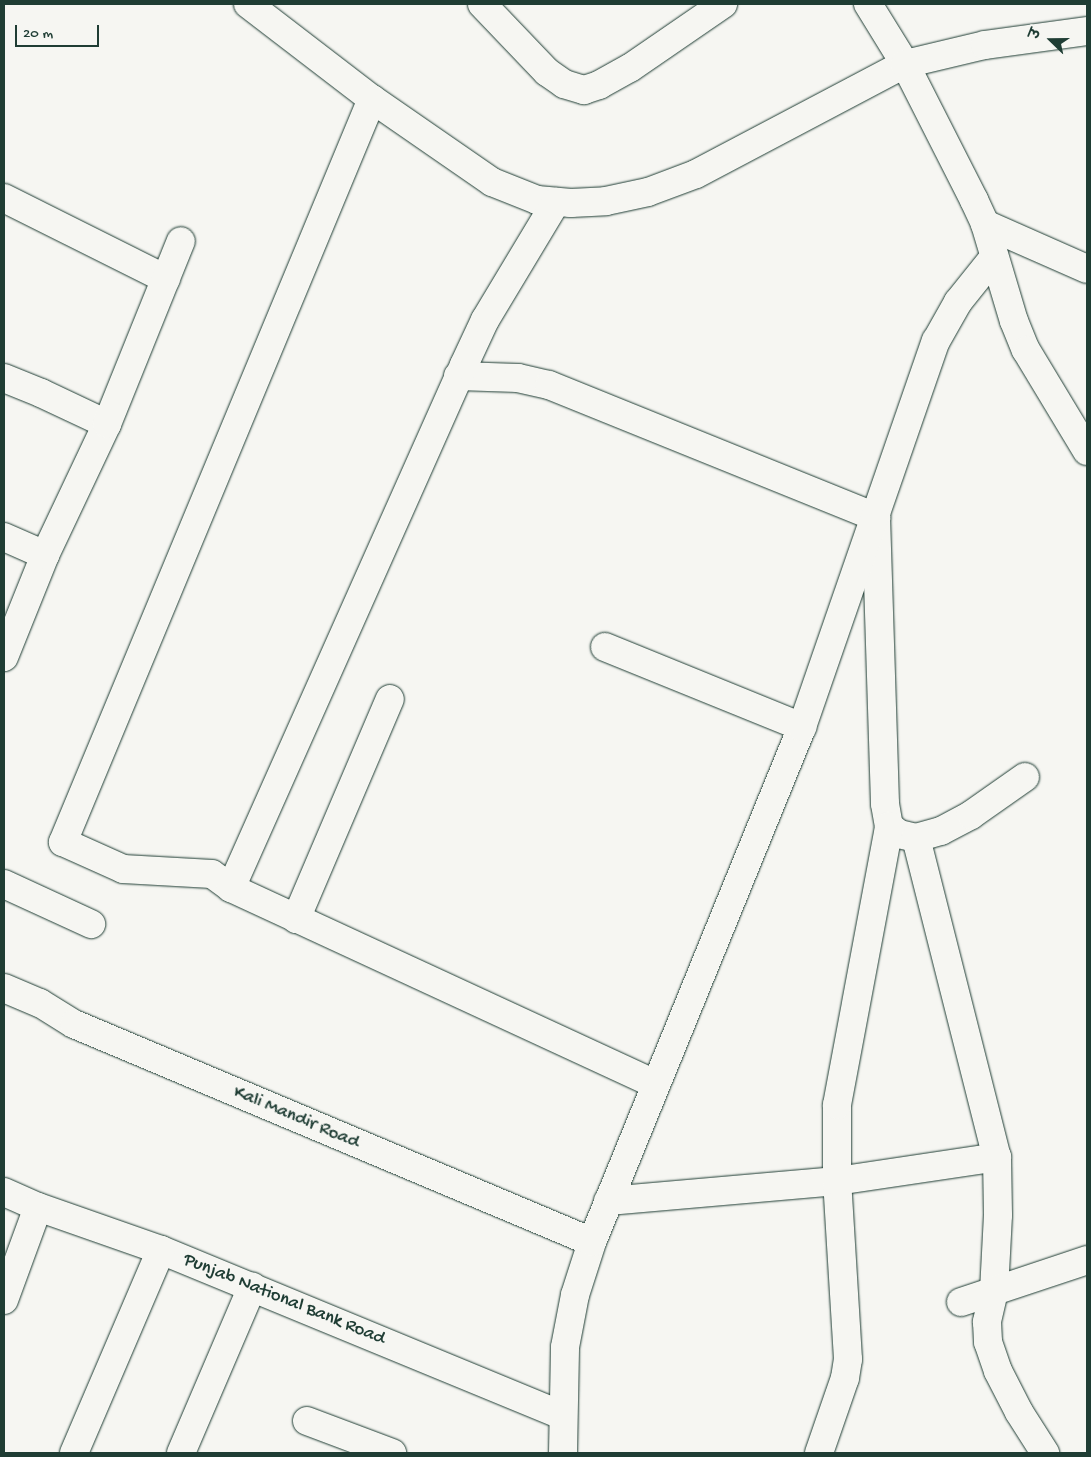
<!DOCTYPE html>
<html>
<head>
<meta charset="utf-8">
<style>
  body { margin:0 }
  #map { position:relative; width:1091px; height:1457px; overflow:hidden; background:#f6f6f2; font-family:"Gochi Hand","Playpen Sans Deva",sans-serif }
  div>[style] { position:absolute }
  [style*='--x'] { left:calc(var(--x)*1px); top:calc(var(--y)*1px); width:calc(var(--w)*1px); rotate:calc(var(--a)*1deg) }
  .roads { filter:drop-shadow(0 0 1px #1f3d34) drop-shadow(0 0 1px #1f3d34) }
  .street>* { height:28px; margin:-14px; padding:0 14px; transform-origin:14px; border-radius:14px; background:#f6f6f2 }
  .secondary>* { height:28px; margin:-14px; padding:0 14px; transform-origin:14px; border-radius:14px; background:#f6f6f2 }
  span { translate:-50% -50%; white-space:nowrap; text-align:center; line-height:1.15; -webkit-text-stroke:5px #f6f6f2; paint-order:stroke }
  .street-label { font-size:19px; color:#1f3d34 }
  .frame { position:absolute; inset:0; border:5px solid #1f3d34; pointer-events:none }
  .north { position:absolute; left:1026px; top:15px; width:50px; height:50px; -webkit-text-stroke:4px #f6f6f2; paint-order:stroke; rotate:292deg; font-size:14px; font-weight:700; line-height:20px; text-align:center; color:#1f3d34 }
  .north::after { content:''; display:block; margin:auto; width:18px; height:22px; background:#1f3d34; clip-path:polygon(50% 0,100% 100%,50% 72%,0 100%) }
  .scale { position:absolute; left:15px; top:25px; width:84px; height:22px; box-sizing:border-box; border:2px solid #1f3d34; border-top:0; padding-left:6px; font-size:15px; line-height:18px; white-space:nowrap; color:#1f3d34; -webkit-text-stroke:4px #f6f6f2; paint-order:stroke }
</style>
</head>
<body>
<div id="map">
  <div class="roads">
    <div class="street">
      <i style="--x:248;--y:4;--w:156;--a:37.5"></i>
      <i style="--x:372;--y:99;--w:146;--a:34.7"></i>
      <i style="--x:492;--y:182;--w:48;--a:21.8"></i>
      <i style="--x:537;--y:200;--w:34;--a:5"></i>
      <i style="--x:571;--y:203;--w:35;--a:-3"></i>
      <i style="--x:606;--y:201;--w:43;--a:-12.1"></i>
      <i style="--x:648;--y:192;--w:51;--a:-20.6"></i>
      <i style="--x:696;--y:174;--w:236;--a:-27.8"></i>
      <i style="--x:482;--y:4;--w:94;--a:46.3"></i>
      <i style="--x:547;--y:72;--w:21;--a:35"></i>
      <i style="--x:564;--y:84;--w:21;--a:17"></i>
      <i style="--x:584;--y:90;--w:16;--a:-18"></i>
      <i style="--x:599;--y:85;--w:35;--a:-29"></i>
      <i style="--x:630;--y:68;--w:113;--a:-34.5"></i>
      <i style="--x:372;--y:99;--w:805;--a:112.58"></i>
      <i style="--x:63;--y:842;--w:66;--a:24.2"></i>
      <i style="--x:123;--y:869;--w:89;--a:3.2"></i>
      <i style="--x:212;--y:874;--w:24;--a:36"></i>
      <i style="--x:231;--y:888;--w:468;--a:24.8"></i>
      <i style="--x:4;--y:198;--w:181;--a:26.6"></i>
      <i style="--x:985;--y:224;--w:111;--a:23.8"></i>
      <i style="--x:458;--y:376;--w:60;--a:1.9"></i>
      <i style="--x:518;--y:378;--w:32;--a:13"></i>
      <i style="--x:549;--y:385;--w:353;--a:22"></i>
      <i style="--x:876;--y:517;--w:287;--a:88.2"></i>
      <i style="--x:885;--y:804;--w:22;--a:80"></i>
      <i style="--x:889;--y:826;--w:13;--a:39"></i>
      <i style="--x:899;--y:834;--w:17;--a:13"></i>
      <i style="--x:916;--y:838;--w:26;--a:-16"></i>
      <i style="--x:941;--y:831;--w:34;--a:-28"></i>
      <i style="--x:971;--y:815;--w:66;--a:-35.1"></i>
      <i style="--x:4;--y:378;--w:40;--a:22"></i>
      <i style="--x:41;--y:393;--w:73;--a:25.2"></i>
      <i style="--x:4;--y:537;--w:45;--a:23.7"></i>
      <i style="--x:605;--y:647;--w:213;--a:22.1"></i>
      <i style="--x:4;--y:657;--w:110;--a:-68.1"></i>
      <i style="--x:45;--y:555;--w:145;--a:-64.7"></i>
      <i style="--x:107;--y:424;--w:197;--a:-68"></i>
      <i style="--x:916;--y:838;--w:329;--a:75.8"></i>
      <i style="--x:997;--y:1157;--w:58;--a:89"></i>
      <i style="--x:998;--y:1215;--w:76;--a:93"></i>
      <i style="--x:994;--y:1291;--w:32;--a:103"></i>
      <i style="--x:987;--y:1322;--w:20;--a:87"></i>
      <i style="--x:988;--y:1342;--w:31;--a:71"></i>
      <i style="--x:998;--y:1371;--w:46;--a:62.9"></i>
      <i style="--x:1019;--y:1412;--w:49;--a:57.6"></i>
      <i style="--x:4;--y:884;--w:96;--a:24.7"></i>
      <i style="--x:231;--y:888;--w:573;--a:-65.99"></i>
      <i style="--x:464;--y:365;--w:50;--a:-65"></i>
      <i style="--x:485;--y:320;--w:138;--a:-59"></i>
      <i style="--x:296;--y:919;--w:239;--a:-66.9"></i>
      <i style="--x:4;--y:988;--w:39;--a:23"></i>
      <i style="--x:40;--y:1003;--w:40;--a:32"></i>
      <i style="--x:74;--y:1024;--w:562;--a:22.82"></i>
      <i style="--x:4;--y:1192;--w:37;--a:24"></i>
      <i style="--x:38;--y:1207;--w:130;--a:19.3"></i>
      <i style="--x:161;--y:1250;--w:434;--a:22.4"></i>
      <i style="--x:608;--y:1201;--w:230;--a:-5"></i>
      <i style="--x:837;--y:1181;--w:162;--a:-8.5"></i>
      <i style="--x:4;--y:1300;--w:99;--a:-69.9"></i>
      <i style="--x:961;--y:1302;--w:133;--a:-18.4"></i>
      <i style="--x:307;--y:1421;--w:91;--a:20.6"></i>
      <i style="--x:74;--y:1453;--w:221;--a:-66.8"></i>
      <i style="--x:181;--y:1453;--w:181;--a:-66.8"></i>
      <i style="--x:563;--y:1453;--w:106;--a:-88.9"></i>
      <i style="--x:565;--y:1347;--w:53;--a:-79.1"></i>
      <i style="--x:575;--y:1295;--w:56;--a:-72.2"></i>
      <i style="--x:592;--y:1242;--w:556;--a:-67.82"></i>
      <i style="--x:802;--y:727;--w:409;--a:-70.9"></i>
      <i style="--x:936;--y:341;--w:45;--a:-60.6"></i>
      <i style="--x:958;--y:302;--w:58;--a:-51.3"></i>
      <i style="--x:819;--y:1453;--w:79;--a:-70.9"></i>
      <i style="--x:845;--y:1378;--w:19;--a:-81"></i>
      <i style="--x:848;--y:1359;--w:178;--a:-93.5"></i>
      <i style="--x:837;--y:1181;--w:76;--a:-90"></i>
      <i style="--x:837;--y:1105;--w:284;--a:-79.4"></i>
    </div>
    <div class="secondary">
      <i style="--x:868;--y:4;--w:70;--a:58.3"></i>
      <i style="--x:905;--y:64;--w:153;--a:63.1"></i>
      <i style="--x:974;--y:200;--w:26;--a:65"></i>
      <i style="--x:985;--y:224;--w:101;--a:73.4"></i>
      <i style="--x:1014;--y:321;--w:31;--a:68"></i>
      <i style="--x:1026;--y:350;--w:118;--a:58.9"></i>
      <i style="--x:905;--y:64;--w:82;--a:-13.4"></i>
      <i style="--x:985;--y:45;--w:103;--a:-7.8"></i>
    </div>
  </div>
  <div class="street-label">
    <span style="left:296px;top:1118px;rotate:23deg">Kali Mandir Road</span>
    <span style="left:284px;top:1300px;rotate:22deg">Punjab National Bank Road</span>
  </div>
  <div class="frame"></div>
  <div class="north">उ</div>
  <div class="scale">20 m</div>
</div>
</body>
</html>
